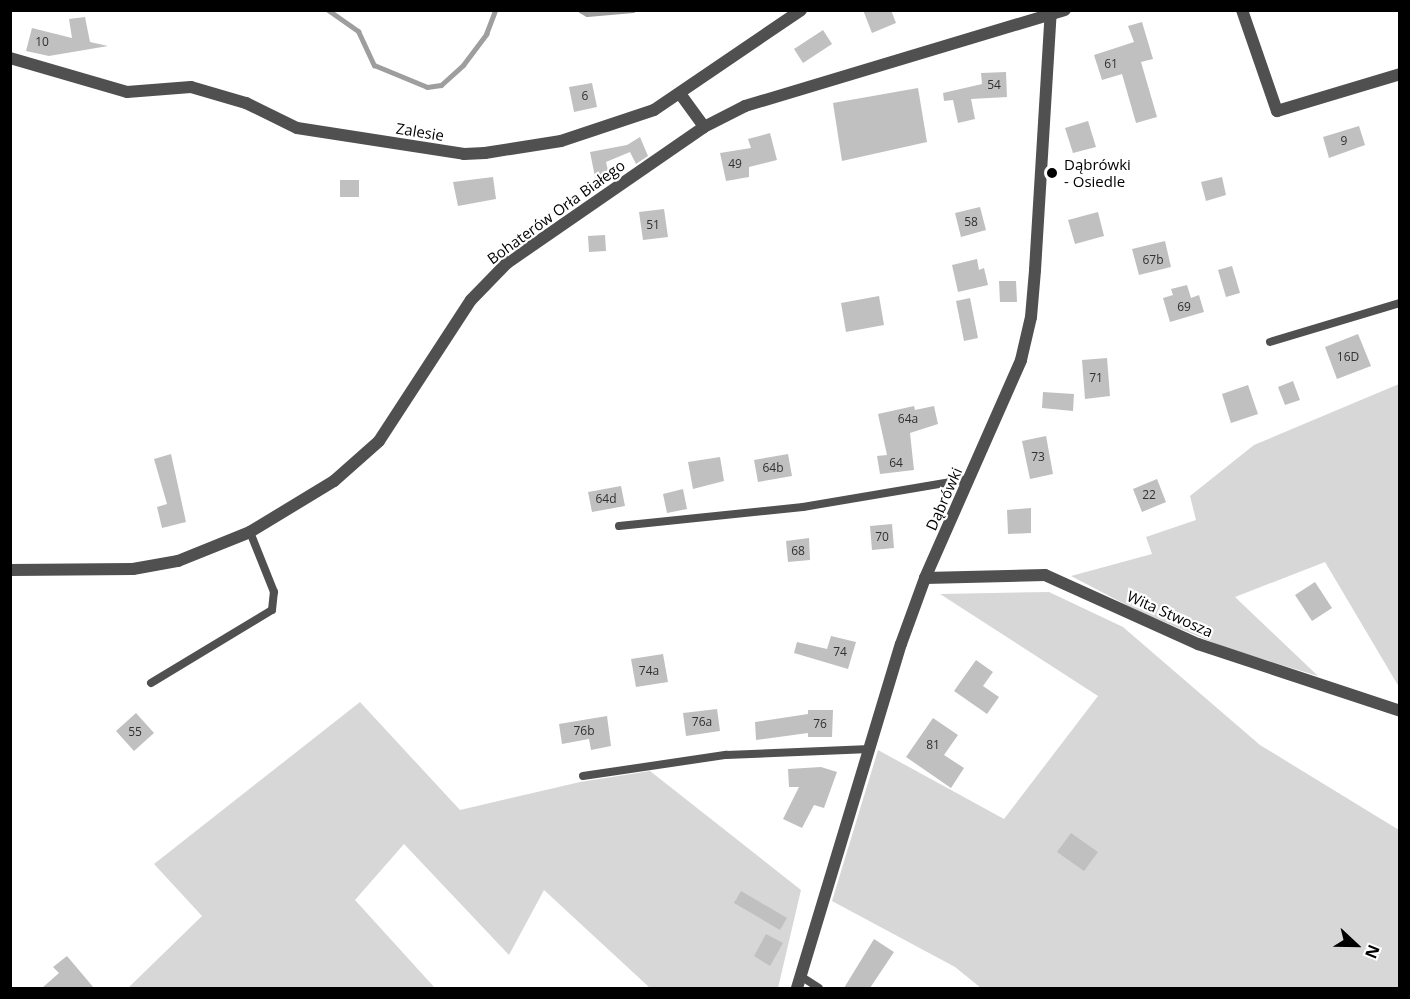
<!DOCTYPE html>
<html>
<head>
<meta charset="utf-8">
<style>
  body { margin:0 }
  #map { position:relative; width:1410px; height:999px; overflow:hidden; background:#fff; font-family:"Open Sans",sans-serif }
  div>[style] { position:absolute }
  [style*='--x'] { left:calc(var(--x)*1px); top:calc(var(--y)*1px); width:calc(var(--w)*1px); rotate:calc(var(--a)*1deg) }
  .green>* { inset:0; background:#d7d7d7 }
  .stream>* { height:5px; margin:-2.5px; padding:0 2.5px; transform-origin:2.5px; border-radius:2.5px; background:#9e9e9e }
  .building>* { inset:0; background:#c0c0c0 }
  .lane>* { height:8px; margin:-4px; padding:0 4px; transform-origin:4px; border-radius:4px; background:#505050 }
  .street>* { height:12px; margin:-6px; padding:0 6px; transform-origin:6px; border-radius:6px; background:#505050 }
  .dots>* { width:16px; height:16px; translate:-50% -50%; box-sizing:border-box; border:3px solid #fff; border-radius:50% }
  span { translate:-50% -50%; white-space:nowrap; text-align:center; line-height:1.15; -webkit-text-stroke:4.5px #fff; paint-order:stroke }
  .number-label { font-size:12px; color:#303030 }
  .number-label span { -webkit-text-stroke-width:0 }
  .street-label { font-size:15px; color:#000 }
  .poi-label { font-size:15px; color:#000 }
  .left { translate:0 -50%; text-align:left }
  .frame { position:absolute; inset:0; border:12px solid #000; pointer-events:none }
  .north { position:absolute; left:1326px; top:915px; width:60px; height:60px; -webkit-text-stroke:4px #fff; paint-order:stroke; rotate:112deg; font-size:16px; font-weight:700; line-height:24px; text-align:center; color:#000 }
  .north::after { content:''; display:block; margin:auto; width:21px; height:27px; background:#000; clip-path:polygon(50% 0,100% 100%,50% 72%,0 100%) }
</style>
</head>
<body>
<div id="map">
  <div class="green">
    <i style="clip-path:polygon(1399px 384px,1399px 687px,1325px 562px,1235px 597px,1318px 676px,1226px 648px,1138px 611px,1071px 576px,1152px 554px,1146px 537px,1196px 520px,1190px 496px,1254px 445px)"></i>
    <i style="clip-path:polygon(1049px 592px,1123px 627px,1260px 745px,1399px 830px,1399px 988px,981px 988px,955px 967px,832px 901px,878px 750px,1004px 819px,1098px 696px,940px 594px)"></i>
    <i style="clip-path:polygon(360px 702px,460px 810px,580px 782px,650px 771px,801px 890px,778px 988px,650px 988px,544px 890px,509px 955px,404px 844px,355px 900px,435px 988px,128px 988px,202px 916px,154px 864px)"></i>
  </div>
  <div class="stream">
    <i style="--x:328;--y:10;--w:37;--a:35"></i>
    <i style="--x:358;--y:31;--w:38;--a:65"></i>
    <i style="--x:374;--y:65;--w:57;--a:22.5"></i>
    <i style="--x:427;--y:87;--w:14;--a:-8"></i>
    <i style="--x:441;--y:85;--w:30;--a:-42"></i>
    <i style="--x:463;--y:65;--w:39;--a:-53"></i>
    <i style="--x:486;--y:34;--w:26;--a:-69"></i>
    <i style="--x:580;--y:10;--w:8;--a:30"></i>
    <i style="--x:587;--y:14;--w:46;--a:-5"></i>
  </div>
  <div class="building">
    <i style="clip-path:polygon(863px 10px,891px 10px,896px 23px,872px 33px)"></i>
    <i style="clip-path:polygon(85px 17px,90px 42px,108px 46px,49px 56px,26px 51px,32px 28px,72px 38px,69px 19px)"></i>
    <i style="clip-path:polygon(1142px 22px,1153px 59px,1141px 62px,1157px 117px,1136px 123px,1122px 74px,1102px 80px,1094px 55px,1134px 42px,1128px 26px)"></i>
    <i style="clip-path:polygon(823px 30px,832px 44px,803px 63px,794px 49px)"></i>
    <i style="clip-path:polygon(1006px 72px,1007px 97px,971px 99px,975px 119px,958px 123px,953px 100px,944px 101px,943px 93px,982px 84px,981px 73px)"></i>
    <i style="clip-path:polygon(592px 83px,597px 107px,574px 112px,569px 87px)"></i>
    <i style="clip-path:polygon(918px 88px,927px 142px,842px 161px,833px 103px)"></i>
    <i style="clip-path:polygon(1088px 121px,1096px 147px,1073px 153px,1065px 128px)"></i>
    <i style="clip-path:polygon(1359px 126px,1365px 145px,1329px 158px,1323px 137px)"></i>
    <i style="clip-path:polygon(770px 133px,777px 160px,749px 167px,749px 177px,726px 181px,720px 153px,751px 148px,748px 139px)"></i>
    <i style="clip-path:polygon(640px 137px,648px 156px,636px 164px,630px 152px,606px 162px,610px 179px,596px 182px,590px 152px,627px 145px)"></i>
    <i style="clip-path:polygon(493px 177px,496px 199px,458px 206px,453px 182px)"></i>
    <i style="clip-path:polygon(1222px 177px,1226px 195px,1206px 201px,1201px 182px)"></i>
    <i style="clip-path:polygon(340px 180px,359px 180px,359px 197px,340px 197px)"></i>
    <i style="clip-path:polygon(980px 207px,986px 230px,961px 237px,955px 213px)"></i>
    <i style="clip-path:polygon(664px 209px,668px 237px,643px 240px,639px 212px)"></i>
    <i style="clip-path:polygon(1098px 212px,1104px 236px,1075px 244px,1068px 220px)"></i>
    <i style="clip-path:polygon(605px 235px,606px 251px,589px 252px,588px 236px)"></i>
    <i style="clip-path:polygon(1165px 241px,1171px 267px,1139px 275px,1132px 249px)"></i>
    <i style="clip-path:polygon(977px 259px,979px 270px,984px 268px,988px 285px,958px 292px,952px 265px)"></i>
    <i style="clip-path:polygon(1232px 266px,1240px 293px,1226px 297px,1218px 270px)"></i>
    <i style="clip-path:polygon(999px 281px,1016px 281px,1017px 302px,1000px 302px)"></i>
    <i style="clip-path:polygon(1187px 285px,1191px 298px,1199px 295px,1204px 312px,1170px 322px,1163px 298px,1173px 295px,1171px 289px)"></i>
    <i style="clip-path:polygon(879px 296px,884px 325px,846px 332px,841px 303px)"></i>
    <i style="clip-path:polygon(970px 298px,978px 338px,964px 341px,956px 301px)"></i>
    <i style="clip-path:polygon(1358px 334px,1371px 366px,1337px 379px,1325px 347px)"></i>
    <i style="clip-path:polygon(1107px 358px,1110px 396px,1085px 399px,1082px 360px)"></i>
    <i style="clip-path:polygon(1293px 381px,1300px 400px,1285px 405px,1278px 387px)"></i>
    <i style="clip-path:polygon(1248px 385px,1258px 414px,1231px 423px,1222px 394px)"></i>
    <i style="clip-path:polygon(1043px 392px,1074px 394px,1073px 411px,1042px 408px)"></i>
    <i style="clip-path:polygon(914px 406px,915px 410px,934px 406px,938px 424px,910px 433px,914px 470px,880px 474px,877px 456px,887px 455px,878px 414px)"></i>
    <i style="clip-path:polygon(1046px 436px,1053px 474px,1030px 479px,1022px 441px)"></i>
    <i style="clip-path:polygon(171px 454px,186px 522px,162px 528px,157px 507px,167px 504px,154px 459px)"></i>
    <i style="clip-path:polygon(788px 454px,792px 476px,758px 482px,754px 460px)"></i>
    <i style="clip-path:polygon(720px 457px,724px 481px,693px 489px,688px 462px)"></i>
    <i style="clip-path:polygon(1157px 479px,1166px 502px,1142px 512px,1133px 489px)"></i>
    <i style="clip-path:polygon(621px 486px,625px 506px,592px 512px,588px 492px)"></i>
    <i style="clip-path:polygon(683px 489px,687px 509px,667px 513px,663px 494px)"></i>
    <i style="clip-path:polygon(1031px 508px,1031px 533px,1008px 534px,1007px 510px)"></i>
    <i style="clip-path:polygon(892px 524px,894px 548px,872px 550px,870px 526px)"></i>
    <i style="clip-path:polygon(809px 538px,810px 560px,788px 562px,786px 541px)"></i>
    <i style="clip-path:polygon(1315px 582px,1332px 608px,1312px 621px,1295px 595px)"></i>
    <i style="clip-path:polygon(831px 636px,856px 642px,848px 669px,794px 653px,797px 642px,827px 649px)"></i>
    <i style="clip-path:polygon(663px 654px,668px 682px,636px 687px,631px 659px)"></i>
    <i style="clip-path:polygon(976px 660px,993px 672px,983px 686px,999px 697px,987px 714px,954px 691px)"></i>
    <i style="clip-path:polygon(717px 709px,720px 731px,686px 736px,683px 713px)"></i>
    <i style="clip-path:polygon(808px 710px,833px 710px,832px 737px,808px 737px,808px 733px,756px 740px,755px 722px,808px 714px)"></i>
    <i style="clip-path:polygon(136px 713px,154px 733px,134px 751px,116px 731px)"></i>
    <i style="clip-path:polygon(607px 716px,611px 746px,591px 750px,589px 739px,562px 744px,559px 724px)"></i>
    <i style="clip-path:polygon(933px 718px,958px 735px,944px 755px,964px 768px,951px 788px,906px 757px)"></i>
    <i style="clip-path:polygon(821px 767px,837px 772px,824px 808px,814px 805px,802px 828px,783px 819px,799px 787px,789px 787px,788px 769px)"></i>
    <i style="clip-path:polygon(1071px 833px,1098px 852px,1084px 871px,1057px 852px)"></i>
    <i style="clip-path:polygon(741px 891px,787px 918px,780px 930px,734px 903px)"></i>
    <i style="clip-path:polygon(766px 934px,783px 943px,770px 966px,754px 956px)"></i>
    <i style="clip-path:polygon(874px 939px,894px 952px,870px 988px,844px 988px)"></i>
    <i style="clip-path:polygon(67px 956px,94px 988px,42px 988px,59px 973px,53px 967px)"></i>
  </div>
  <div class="lane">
    <i style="--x:1270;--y:342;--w:136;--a:-16.7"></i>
    <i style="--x:619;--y:526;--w:185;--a:-5.9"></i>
    <i style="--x:803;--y:507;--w:168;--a:-9.6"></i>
    <i style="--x:151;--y:683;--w:141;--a:-31.1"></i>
    <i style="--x:272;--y:610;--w:18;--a:-84"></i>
    <i style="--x:274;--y:592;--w:65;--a:-111.8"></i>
    <i style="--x:583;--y:776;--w:145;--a:-8.4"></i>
    <i style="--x:726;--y:755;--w:144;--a:-2.4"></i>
    <i style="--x:802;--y:977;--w:20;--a:33"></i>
  </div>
  <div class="street">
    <i style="--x:1242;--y:10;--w:107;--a:70.9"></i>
    <i style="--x:1277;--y:111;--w:128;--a:-16.7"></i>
    <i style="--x:10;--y:58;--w:122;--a:16.2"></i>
    <i style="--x:127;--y:92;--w:64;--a:-4.5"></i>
    <i style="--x:191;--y:87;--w:57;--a:16.2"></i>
    <i style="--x:246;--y:103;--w:57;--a:26.1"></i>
    <i style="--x:297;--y:128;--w:169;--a:8.8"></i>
    <i style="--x:464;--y:154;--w:21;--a:-3"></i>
    <i style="--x:485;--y:153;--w:77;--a:-9"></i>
    <i style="--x:561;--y:141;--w:98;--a:-18.4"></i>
    <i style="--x:654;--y:110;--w:178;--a:-34.2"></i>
    <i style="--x:681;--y:95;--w:39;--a:54"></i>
    <i style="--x:10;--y:570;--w:123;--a:-0.5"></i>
    <i style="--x:133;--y:569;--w:46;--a:-10.1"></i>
    <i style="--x:178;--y:561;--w:78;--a:-21.9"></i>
    <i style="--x:250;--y:532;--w:98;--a:-31.3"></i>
    <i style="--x:334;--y:481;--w:60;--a:-41.6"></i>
    <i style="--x:379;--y:441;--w:168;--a:-56.9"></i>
    <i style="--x:471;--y:300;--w:52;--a:-45.8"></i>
    <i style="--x:507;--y:263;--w:239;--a:-34.6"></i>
    <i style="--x:704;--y:127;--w:46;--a:-27.1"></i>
    <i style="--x:745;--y:106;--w:334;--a:-16.7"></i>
    <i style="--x:925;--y:578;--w:120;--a:-1.4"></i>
    <i style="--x:1045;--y:575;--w:168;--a:24.3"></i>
    <i style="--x:1198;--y:644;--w:213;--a:18.3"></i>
    <i style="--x:797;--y:988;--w:359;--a:-73.2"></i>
    <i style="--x:901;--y:644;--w:70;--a:-70"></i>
    <i style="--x:925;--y:578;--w:238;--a:-66.2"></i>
    <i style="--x:1021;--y:360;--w:44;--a:-76.9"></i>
    <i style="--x:1031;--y:317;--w:47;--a:-85.1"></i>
    <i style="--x:1035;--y:270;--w:260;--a:-86.5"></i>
  </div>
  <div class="dots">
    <i style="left:1052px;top:173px;background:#000"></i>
  </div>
  <div class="number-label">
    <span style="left:42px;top:42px">10</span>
    <span style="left:1111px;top:64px">61</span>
    <span style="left:994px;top:85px">54</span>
    <span style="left:585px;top:96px">6</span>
    <span style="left:1344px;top:141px">9</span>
    <span style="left:735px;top:164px">49</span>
    <span style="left:971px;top:222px">58</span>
    <span style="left:653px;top:225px">51</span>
    <span style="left:1153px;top:260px">67b</span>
    <span style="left:1184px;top:307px">69</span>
    <span style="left:1348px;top:357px">16D</span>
    <span style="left:1096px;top:378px">71</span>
    <span style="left:908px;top:419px">64a</span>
    <span style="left:1038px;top:457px">73</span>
    <span style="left:896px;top:463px">64</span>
    <span style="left:773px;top:468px">64b</span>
    <span style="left:1149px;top:495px">22</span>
    <span style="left:606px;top:499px">64d</span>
    <span style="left:882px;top:537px">70</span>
    <span style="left:798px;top:551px">68</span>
    <span style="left:840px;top:652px">74</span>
    <span style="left:649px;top:671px">74a</span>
    <span style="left:702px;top:722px">76a</span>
    <span style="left:820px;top:724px">76</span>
    <span style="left:584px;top:731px">76b</span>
    <span style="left:135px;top:732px">55</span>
    <span style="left:933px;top:745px">81</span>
  </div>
  <div class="street-label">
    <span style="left:420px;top:132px;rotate:9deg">Zalesie</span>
    <span style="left:556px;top:212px;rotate:-36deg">Bohaterów Orła Białego</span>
    <span style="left:944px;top:499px;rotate:-66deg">Dąbrówki</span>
    <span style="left:1170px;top:614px;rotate:24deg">Wita Stwosza</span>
  </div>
  <div class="poi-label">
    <span class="left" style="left:1064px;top:173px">Dąbrówki<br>- Osiedle</span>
  </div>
  <div class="frame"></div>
  <div class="north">N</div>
</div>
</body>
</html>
